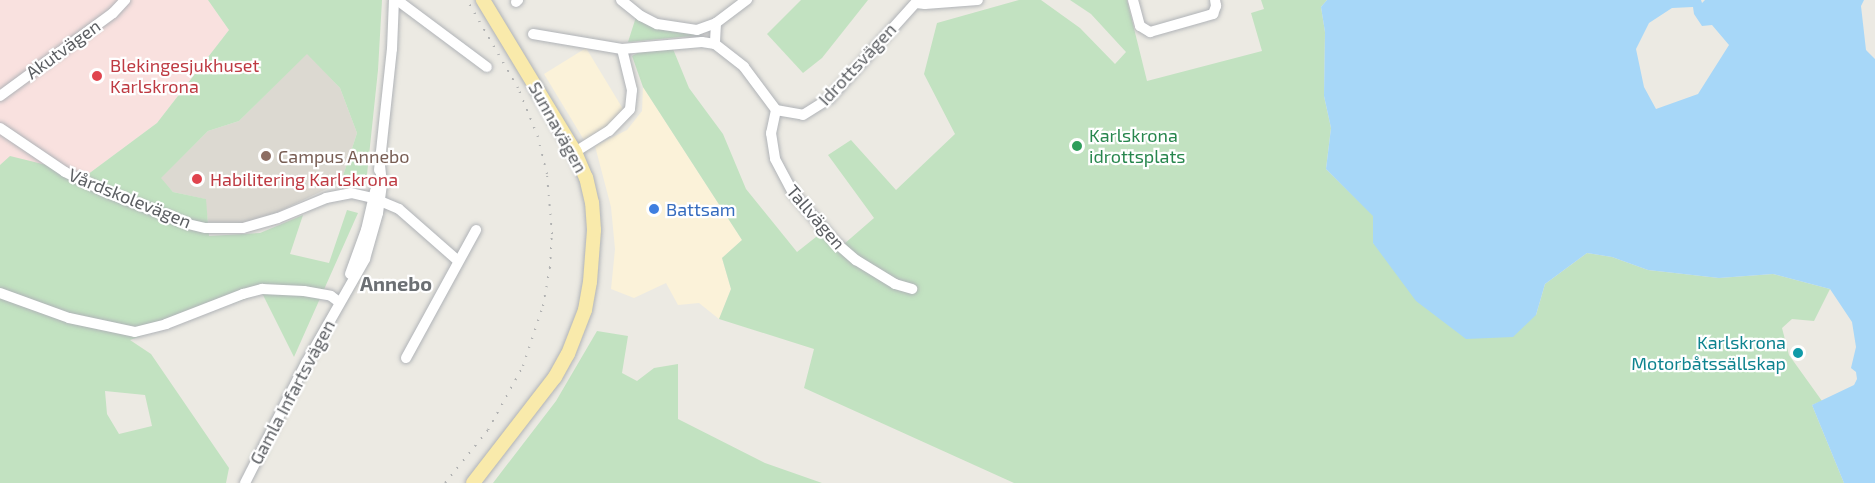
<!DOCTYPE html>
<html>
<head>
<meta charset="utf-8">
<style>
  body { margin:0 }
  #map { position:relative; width:1875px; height:483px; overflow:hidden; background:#eceae3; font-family:"Exo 2",sans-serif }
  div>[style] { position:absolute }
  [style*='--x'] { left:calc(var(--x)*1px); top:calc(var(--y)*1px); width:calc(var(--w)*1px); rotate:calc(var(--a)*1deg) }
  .commercial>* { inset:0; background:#fbf2d9 }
  .education>* { inset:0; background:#dcd9d1 }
  .medical>* { inset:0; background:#f9e1df }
  .green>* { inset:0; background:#c2e2c1 }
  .water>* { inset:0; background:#a7d7f8 }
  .roads { filter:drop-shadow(0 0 2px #b0b3b7) drop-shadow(0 0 2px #b0b3b7) }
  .minor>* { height:10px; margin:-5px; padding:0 5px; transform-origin:5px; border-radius:5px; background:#fff }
  .major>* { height:14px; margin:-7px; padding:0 7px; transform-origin:7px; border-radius:7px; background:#f9eaab }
  .rail>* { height:2px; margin-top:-1px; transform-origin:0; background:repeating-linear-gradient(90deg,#b1b2b2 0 1.5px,transparent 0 9.5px) }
  .dots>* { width:16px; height:16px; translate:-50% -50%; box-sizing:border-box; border:3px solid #fff; border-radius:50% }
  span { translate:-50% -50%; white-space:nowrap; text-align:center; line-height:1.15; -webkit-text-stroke:4.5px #fff; paint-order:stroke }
  .street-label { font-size:18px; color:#5b5e62 }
  .health-label { font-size:18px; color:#be3a42 }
  .left { translate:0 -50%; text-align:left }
  .leisure-label { font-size:18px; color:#27864d }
  .education-label { font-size:18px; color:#785e54 }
  .shop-label { font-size:18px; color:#366cbe }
  .culture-label { font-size:18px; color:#0d838f }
  .right { translate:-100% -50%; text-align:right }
  .neighbourhood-label { font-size:20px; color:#6c7074; font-weight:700 }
</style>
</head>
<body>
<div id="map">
  <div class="commercial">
    <i style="clip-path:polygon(586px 48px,623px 109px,609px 125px,584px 140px,544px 74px)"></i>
    <i style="clip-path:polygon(643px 87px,742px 240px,722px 258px,731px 289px,719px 319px,699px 303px,678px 305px,666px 283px,634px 298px,611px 289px,615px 249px,611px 207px,595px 146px,627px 130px,642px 111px)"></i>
  </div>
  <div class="education">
    <i style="clip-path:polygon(307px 53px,340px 88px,357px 133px,341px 182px,278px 212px,243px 223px,208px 222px,205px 199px,173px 192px,160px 178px,208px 131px,239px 121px)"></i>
  </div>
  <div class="medical">
    <i style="clip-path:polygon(0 0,208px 0,229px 30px,157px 123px,87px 175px,10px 157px,0 165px)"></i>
  </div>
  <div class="green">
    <i style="clip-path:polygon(evenodd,208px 0,382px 0,378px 70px,366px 184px,341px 182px,357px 133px,340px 88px,307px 54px,239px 121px,208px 131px,161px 178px,173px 192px,206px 199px,209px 236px,260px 233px,303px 215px,290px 254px,329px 263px,347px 210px,358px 213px,294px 357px,262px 293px,130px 340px,151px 354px,229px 468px,226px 483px,0 483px,0 165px,10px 156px,87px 175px,157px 123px,229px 30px,208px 0,105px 391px,145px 395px,152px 426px,119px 434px,107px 414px,105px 391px)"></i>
    <i style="clip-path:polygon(801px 0,868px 0,822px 58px,803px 73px,767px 34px)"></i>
    <i style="clip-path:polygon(1019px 0,1041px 0,1080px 28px,1115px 64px,1126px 52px,1091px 14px,1070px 0,1127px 0,1147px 81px,1262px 51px,1251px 13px,1264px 9px,1261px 0,1327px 0,1321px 7px,1325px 32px,1324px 96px,1331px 128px,1326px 169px,1374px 216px,1373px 243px,1536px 315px,1545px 284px,1587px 253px,1612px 257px,1648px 270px,1719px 278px,1773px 274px,1830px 289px,1814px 321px,1792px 319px,1782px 328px,1789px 355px,1822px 401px,1812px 405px,1844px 483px,1014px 483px,804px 388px,814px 349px,719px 319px,731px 289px,722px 258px,742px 240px,643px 87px,632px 56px,641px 51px,673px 49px,689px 88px,723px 134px,746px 189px,797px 252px,821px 233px,836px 251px,874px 218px,828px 155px,851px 140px,896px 190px,955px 134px,924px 74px,937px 23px)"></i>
    <i style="clip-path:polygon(636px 17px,663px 30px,702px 35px,628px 42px)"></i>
    <i style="clip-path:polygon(597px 331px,628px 336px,622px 373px,637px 381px,654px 368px,678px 364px,678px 419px,765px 463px,822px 483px,493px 483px,556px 401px)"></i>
  </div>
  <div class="water">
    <i style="clip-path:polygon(evenodd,1327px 0,1701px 0,1702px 3px,1705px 0,1864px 0,1861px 6px,1866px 50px,1875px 59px,1875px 483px,1844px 483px,1812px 405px,1854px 385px,1857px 379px,1856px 372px,1851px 368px,1856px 347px,1852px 322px,1830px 289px,1773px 274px,1719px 278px,1648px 270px,1612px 257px,1587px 253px,1545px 284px,1536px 315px,1513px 337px,1466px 339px,1416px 301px,1373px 243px,1373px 216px,1326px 169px,1331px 128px,1324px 96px,1325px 32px,1321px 7px,1327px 0,1693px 7px,1694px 14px,1702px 26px,1712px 25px,1729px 45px,1698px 94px,1656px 109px,1644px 87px,1636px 49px,1649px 23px,1672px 8px,1693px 7px)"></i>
  </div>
  <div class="roads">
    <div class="minor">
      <i style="--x:397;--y:0;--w:112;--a:36.7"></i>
      <i style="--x:621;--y:0;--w:26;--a:39"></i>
      <i style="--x:641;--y:16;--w:18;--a:27"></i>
      <i style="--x:657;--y:24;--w:40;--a:8.5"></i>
      <i style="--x:697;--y:30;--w:20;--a:-20"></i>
      <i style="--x:716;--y:23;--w:21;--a:93"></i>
      <i style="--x:1133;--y:0;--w:27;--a:75"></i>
      <i style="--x:1140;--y:26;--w:12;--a:31"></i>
      <i style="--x:1150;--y:32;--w:66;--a:-15.9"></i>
      <i style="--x:1213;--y:14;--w:9;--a:-69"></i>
      <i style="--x:1216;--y:6;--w:6;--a:-99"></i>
      <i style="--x:516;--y:2;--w:3;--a:-45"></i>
      <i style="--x:916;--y:3;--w:9;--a:6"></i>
      <i style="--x:925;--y:4;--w:53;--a:-4.3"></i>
      <i style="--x:716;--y:23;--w:39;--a:-37"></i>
      <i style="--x:533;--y:34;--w:90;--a:9.6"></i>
      <i style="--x:622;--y:49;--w:80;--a:-5"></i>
      <i style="--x:702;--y:42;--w:13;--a:9"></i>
      <i style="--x:715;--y:44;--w:37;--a:38"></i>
      <i style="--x:744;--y:67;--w:54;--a:53.3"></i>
      <i style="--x:776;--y:110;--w:27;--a:10"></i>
      <i style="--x:803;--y:115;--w:31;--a:-32"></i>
      <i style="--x:829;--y:99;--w:133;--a:-48"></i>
      <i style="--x:0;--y:96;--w:140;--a:-36.3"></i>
      <i style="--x:113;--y:13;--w:18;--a:-47"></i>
      <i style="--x:776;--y:110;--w:24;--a:102"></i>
      <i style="--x:771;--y:133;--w:26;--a:81"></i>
      <i style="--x:775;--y:159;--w:38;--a:62"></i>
      <i style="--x:793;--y:193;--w:65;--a:49.4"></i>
      <i style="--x:835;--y:242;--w:28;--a:41"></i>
      <i style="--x:856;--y:260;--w:46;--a:31.6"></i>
      <i style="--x:895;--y:284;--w:18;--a:16"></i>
      <i style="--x:0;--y:128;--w:78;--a:34.1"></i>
      <i style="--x:65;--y:172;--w:46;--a:26"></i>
      <i style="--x:106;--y:192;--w:88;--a:21.3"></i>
      <i style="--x:188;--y:224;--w:18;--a:13"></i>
      <i style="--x:206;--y:228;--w:37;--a:0"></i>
      <i style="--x:243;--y:228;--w:36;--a:-16"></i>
      <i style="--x:278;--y:218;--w:52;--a:-22.6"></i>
      <i style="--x:326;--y:198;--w:25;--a:-11"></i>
      <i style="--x:351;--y:193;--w:23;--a:13"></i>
      <i style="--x:373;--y:198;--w:28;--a:23"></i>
      <i style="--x:399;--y:209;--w:77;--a:41.3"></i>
      <i style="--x:575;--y:152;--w:40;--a:-32"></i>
      <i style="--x:609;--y:131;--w:30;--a:-46"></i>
      <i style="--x:630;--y:109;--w:19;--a:-84"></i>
      <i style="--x:632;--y:90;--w:42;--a:-103.7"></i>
      <i style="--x:379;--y:170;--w:122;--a:-83.9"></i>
      <i style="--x:392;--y:49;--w:49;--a:-87.7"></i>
      <i style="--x:350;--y:274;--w:47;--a:-70"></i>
      <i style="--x:366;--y:230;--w:40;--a:-77"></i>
      <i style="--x:0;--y:293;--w:73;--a:19.9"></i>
      <i style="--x:69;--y:318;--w:67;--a:12"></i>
      <i style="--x:135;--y:332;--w:32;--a:-14"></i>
      <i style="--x:166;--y:324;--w:83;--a:-21.3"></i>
      <i style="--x:243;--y:294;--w:20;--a:-15"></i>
      <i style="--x:262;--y:289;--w:42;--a:2.7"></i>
      <i style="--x:304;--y:291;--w:27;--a:10"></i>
      <i style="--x:331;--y:296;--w:10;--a:37"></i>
      <i style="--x:406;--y:358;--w:146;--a:-61.3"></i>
      <i style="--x:245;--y:483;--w:135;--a:-63.1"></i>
      <i style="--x:306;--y:363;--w:120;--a:-60.4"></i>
      <i style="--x:365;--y:259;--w:48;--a:-74.2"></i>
      <i style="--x:378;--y:213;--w:29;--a:-82"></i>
      <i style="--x:382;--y:184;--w:19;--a:-96"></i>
    </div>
    <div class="major">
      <i style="--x:473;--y:483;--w:134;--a:-52.3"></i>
      <i style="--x:555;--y:377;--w:26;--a:-61"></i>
      <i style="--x:568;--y:354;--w:47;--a:-68.9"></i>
      <i style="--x:585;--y:310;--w:28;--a:-80"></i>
      <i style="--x:590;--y:282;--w:52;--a:-85.6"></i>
      <i style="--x:594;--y:230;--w:27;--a:-94"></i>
      <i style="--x:592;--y:203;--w:26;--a:-103"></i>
      <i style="--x:586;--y:178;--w:28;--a:-113"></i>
      <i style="--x:575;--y:152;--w:178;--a:-121.2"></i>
    </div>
  </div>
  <div class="rail">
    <i style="--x:445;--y:483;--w:68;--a:-50.9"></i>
    <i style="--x:488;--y:430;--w:73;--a:-61.3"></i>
    <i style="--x:523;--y:366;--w:63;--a:-71.6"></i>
    <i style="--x:543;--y:306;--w:39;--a:-80"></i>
    <i style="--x:550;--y:268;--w:34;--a:-87"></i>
    <i style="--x:552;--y:234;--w:60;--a:-94.8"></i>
    <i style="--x:547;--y:174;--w:38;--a:-104"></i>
    <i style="--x:538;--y:137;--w:53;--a:-112.2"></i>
    <i style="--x:518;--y:88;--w:102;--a:-120.1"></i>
  </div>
  <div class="dots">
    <i style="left:97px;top:76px;background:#e0444e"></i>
    <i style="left:1077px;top:146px;background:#2e9e5b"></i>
    <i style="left:266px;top:156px;background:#8d6e63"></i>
    <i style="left:197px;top:179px;background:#e0444e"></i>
    <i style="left:654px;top:209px;background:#3f7fe0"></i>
    <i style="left:1798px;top:353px;background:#0f9aa8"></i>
  </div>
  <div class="street-label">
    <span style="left:63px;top:49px;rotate:-36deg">Akutvägen</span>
    <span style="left:857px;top:64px;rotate:-47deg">Idrottsvägen</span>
    <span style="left:558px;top:127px;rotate:61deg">Sunnavägen</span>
    <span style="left:130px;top:198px;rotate:22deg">Vårdskolevägen</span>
    <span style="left:816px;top:217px;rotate:49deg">Tallvägen</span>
    <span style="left:292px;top:392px;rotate:-62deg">Gamla Infartsvägen</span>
  </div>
  <div class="health-label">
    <span class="left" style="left:110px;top:76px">Blekingesjukhuset<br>Karlskrona</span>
    <span class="left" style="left:210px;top:179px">Habilitering Karlskrona</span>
  </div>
  <div class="leisure-label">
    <span class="left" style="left:1089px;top:146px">Karlskrona<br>idrottsplats</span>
  </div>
  <div class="education-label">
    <span class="left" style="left:278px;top:156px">Campus Annebo</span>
  </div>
  <div class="shop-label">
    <span class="left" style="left:666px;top:209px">Battsam</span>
  </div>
  <div class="culture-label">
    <span class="right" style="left:1786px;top:353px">Karlskrona<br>Motorbåtssällskap</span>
  </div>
  <div class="neighbourhood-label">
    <span style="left:396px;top:283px">Annebo</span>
  </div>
</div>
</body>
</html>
